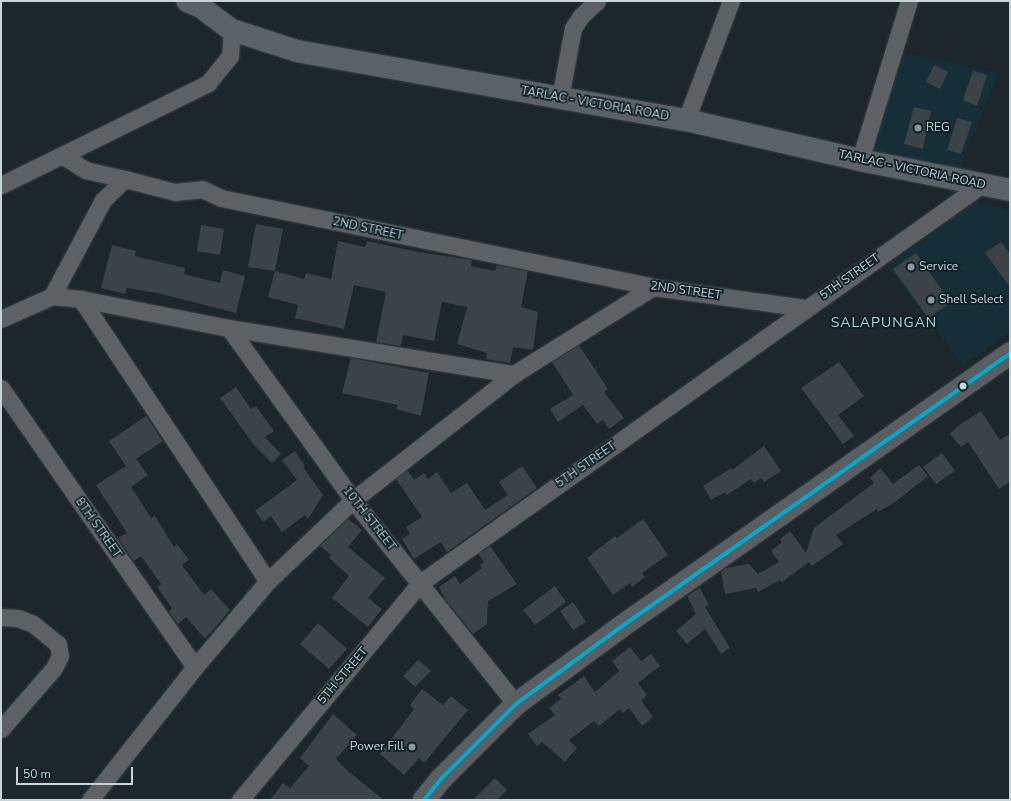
<!DOCTYPE html>
<html>
<head>
<meta charset="utf-8">
<style>
  body { margin:0 }
  #map { position:relative; width:1011px; height:801px; overflow:hidden; background:#1d262a; font-family:"Nunito Sans",sans-serif }
  div>[style] { position:absolute }
  [style*='--x'] { left:calc(var(--x)*1px); top:calc(var(--y)*1px); width:calc(var(--w)*1px); rotate:calc(var(--a)*1deg) }
  .built>* { inset:0; background:#152e37 }
  .building>* { inset:0; background:#3b4347 }
  .roads { filter:drop-shadow(0 0 1px #394145) drop-shadow(0 0 1px #394145) }
  .minor>* { height:17px; margin:-8.5px; padding:0 8.5px; transform-origin:8.5px; border-radius:8.5px; background:#5d6163 }
  .major>* { height:22px; margin:-11px; padding:0 11px; transform-origin:11px; border-radius:11px; background:#5b6265 }
  .highway>* { height:22px; margin:-11px; padding:0 11px; transform-origin:11px; border-radius:11px; background:#585e61 }
  .bus-1>* { height:4px; margin:-2px; padding:0 2px; transform-origin:2px; border-radius:2px; background:#00a9ce }
  .dots>* { width:11px; height:11px; translate:-50% -50%; box-sizing:border-box; border:2px solid #0d2026; border-radius:50% }
  span { translate:-50% -50%; white-space:nowrap; text-align:center; line-height:1.15; -webkit-text-stroke:3.5px #0d2026; paint-order:stroke }
  .street-label { font-size:12px; color:#c9d4d9 }
  .poi-label { font-size:12px; color:#c9d4d9 }
  .left { translate:0 -50%; text-align:left }
  .right { translate:-100% -50%; text-align:right }
  .quarter-label { font-size:14px; color:#bcd3dc; letter-spacing:1px }
  .frame { position:absolute; inset:0; border:2px solid #c9d4d9; pointer-events:none }
  .scale { position:absolute; left:16px; top:767px; width:117px; height:18px; box-sizing:border-box; border:2px solid #c9d4d9; border-top:0; padding-left:5px; font-size:12px; line-height:14px; white-space:nowrap; color:#c9d4d9; -webkit-text-stroke:3px #0d2026; paint-order:stroke }
</style>
</head>
<body>
<div id="map">
  <div class="built">
    <i style="clip-path:polygon(900px 51px,999px 73px,958px 171px,865px 149px)"></i>
    <i style="clip-path:polygon(975px 201px,1010px 210px,1010px 332px,963px 365px,887px 266px)"></i>
  </div>
  <div class="building">
    <i style="clip-path:polygon(934px 65px,948px 72px,940px 89px,926px 82px)"></i>
    <i style="clip-path:polygon(973px 71px,987px 75px,977px 106px,963px 100px)"></i>
    <i style="clip-path:polygon(914px 107px,931px 111px,923px 149px,904px 144px)"></i>
    <i style="clip-path:polygon(957px 118px,972px 122px,961px 154px,947px 150px)"></i>
    <i style="clip-path:polygon(256px 224px,283px 229px,275px 271px,248px 267px)"></i>
    <i style="clip-path:polygon(201px 225px,224px 229px,220px 255px,197px 251px)"></i>
    <i style="clip-path:polygon(338px 241px,365px 247px,367px 241px,418px 252px,472px 260px,471px 266px,495px 271px,497px 265px,528px 271px,521px 307px,538px 312px,533px 350px,513px 347px,510px 363px,486px 359px,487px 353px,457px 344px,467px 307px,442px 302px,434px 341px,403px 335px,401px 346px,376px 342px,386px 292px,354px 285px,344px 329px,295px 318px,298px 305px,268px 297px,275px 271px,304px 279px,306px 273px,331px 279px)"></i>
    <i style="clip-path:polygon(1001px 242px,1010px 254px,1010px 287px,985px 253px)"></i>
    <i style="clip-path:polygon(112px 245px,136px 251px,135px 256px,185px 268px,184px 274px,220px 283px,223px 270px,245px 276px,236px 313px,157px 293px,127px 288px,125px 294px,101px 288px)"></i>
    <i style="clip-path:polygon(916px 253px,951px 303px,928px 318px,893px 269px)"></i>
    <i style="clip-path:polygon(579px 345px,608px 389px,604px 392px,624px 418px,609px 429px,603px 420px,597px 424px,583px 405px,558px 422px,550px 409px,573px 395px,552px 362px)"></i>
    <i style="clip-path:polygon(351px 358px,429px 373px,421px 416px,396px 409px,398px 405px,342px 393px)"></i>
    <i style="clip-path:polygon(839px 362px,864px 396px,838px 415px,854px 436px,843px 444px,801px 388px)"></i>
    <i style="clip-path:polygon(236px 387px,251px 409px,256px 406px,274px 431px,265px 437px,281px 454px,272px 463px,254px 445px,220px 398px)"></i>
    <i style="clip-path:polygon(981px 411px,1000px 440px,1010px 434px,1010px 482px,999px 489px,968px 442px,961px 447px,950px 434px,958px 426px)"></i>
    <i style="clip-path:polygon(146px 416px,163px 441px,136px 459px,148px 475px,131px 487px,151px 518px,155px 516px,174px 547px,177px 544px,189px 560px,182px 565px,204px 595px,211px 589px,230px 610px,205px 639px,186px 617px,178px 624px,174px 619px,169px 612px,172px 608px,157px 587px,161px 584px,141px 556px,134px 561px,118px 538px,127px 533px,96px 485px,126px 466px,109px 441px)"></i>
    <i style="clip-path:polygon(764px 446px,781px 471px,764px 482px,761px 478px,754px 483px,751px 479px,727px 495px,725px 492px,711px 500px,703px 486px,731px 468px,732px 470px)"></i>
    <i style="clip-path:polygon(295px 451px,305px 466px,303px 467px,323px 495px,308px 519px,305px 515px,282px 532px,271px 516px,263px 522px,255px 511px,297px 480px,282px 460px)"></i>
    <i style="clip-path:polygon(942px 453px,955px 471px,936px 484px,923px 467px)"></i>
    <i style="clip-path:polygon(919px 465px,928px 476px,895px 502px,878px 512px,877px 509px,836px 535px,843px 544px,812px 566px,809px 562px,782px 582px,780px 580px,758px 592px,756px 588px,725px 594px,721px 572px,726px 568px,749px 564px,758px 574px,779px 562px,771px 551px,782px 542px,780px 539px,790px 531px,806px 553px,814px 528px,874px 483px,870px 478px,880px 468px,893px 484px)"></i>
    <i style="clip-path:polygon(522px 466px,537px 488px,447px 552px,441px 542px,414px 559px,402px 539px,410px 534px,406px 527px,422px 517px,396px 479px,407px 470px,414px 480px,424px 473px,428px 479px,437px 472px,451px 493px,467px 483px,485px 510px,508px 495px,499px 482px)"></i>
    <i style="clip-path:polygon(348px 519px,362px 530px,348px 547px,385px 578px,368px 598px,382px 609px,368px 627px,332px 598px,349px 576px,329px 558px,331px 555px,320px 546px)"></i>
    <i style="clip-path:polygon(643px 519px,668px 555px,642px 573px,645px 577px,632px 587px,630px 583px,613px 595px,587px 558px,615px 536px,617px 538px)"></i>
    <i style="clip-path:polygon(490px 546px,517px 584px,488px 601px,487px 624px,473px 634px,445px 599px,439px 587px,455px 576px,460px 584px,482px 568px,480px 564px,484px 562px,478px 554px)"></i>
    <i style="clip-path:polygon(555px 586px,566px 602px,535px 625px,523px 610px)"></i>
    <i style="clip-path:polygon(700px 588px,709px 605px,705px 607px,730px 648px,721px 654px,705px 629px,687px 644px,676px 631px,696px 614px,687px 596px)"></i>
    <i style="clip-path:polygon(573px 602px,586px 622px,573px 630px,560px 611px)"></i>
    <i style="clip-path:polygon(318px 623px,347px 649px,329px 669px,300px 644px)"></i>
    <i style="clip-path:polygon(630px 647px,641px 661px,651px 654px,660px 666px,638px 683px,647px 695px,641px 700px,653px 717px,642px 726px,629px 708px,623px 713px,620px 709px,599px 726px,594px 721px,569px 740px,577px 748px,565px 762px,542px 742px,537px 746px,528px 734px,555px 715px,549px 708px,561px 699px,558px 695px,584px 676px,595px 692px,619px 671px,612px 661px)"></i>
    <i style="clip-path:polygon(418px 660px,431px 671px,415px 687px,403px 676px)"></i>
    <i style="clip-path:polygon(422px 689px,443px 705px,451px 696px,468px 710px,424px 763px,419px 758px,404px 775px,380px 754px,414px 709px,410px 705px)"></i>
    <i style="clip-path:polygon(333px 714px,357px 735px,336px 759px,349px 772px,384px 800px,270px 800px,283px 783px,290px 788px,309px 766px,300px 758px)"></i>
    <i style="clip-path:polygon(495px 778px,507px 790px,497px 800px,473px 800px)"></i>
  </div>
  <div class="roads">
    <div class="minor">
      <i style="--x:560;--y:98;--w:71;--a:-79.5"></i>
      <i style="--x:573;--y:28;--w:14;--a:-56"></i>
      <i style="--x:581;--y:16;--w:22;--a:-43"></i>
      <i style="--x:686;--y:120;--w:127;--a:-69.3"></i>
      <i style="--x:62;--y:155;--w:27;--a:33"></i>
      <i style="--x:85;--y:170;--w:41;--a:12.7"></i>
      <i style="--x:860;--y:160;--w:166;--a:-72.9"></i>
      <i style="--x:1;--y:185;--w:231;--a:-26.2"></i>
      <i style="--x:208;--y:83;--w:35;--a:-51"></i>
      <i style="--x:230;--y:56;--w:26;--a:-86"></i>
      <i style="--x:52;--y:296;--w:29;--a:6"></i>
      <i style="--x:81;--y:299;--w:151;--a:11.1"></i>
      <i style="--x:229;--y:328;--w:289;--a:9.2"></i>
      <i style="--x:81;--y:299;--w:338;--a:56.5"></i>
      <i style="--x:1;--y:319;--w:56;--a:-24.3"></i>
      <i style="--x:52;--y:296;--w:109;--a:-62"></i>
      <i style="--x:103;--y:200;--w:30;--a:-44"></i>
      <i style="--x:125;--y:179;--w:52;--a:14.6"></i>
      <i style="--x:175;--y:192;--w:27;--a:-6"></i>
      <i style="--x:202;--y:189;--w:21;--a:25"></i>
      <i style="--x:221;--y:198;--w:441;--a:11.6"></i>
      <i style="--x:653;--y:287;--w:154;--a:7.8"></i>
      <i style="--x:229;--y:328;--w:212;--a:54.2"></i>
      <i style="--x:353;--y:500;--w:261;--a:51.4"></i>
      <i style="--x:1;--y:388;--w:340;--a:55.2"></i>
      <i style="--x:1;--y:617;--w:17;--a:3"></i>
      <i style="--x:18;--y:618;--w:16;--a:22"></i>
      <i style="--x:33;--y:624;--w:32;--a:39"></i>
      <i style="--x:58;--y:644;--w:12;--a:81"></i>
      <i style="--x:60;--y:656;--w:13;--a:117"></i>
      <i style="--x:54;--y:668;--w:81;--a:131"></i>
      <i style="--x:90;--y:800;--w:169;--a:-51.7"></i>
      <i style="--x:195;--y:667;--w:113;--a:-49.7"></i>
      <i style="--x:268;--y:581;--w:117;--a:-43.6"></i>
      <i style="--x:353;--y:500;--w:204;--a:-38"></i>
      <i style="--x:514;--y:374;--w:164;--a:-32"></i>
      <i style="--x:240;--y:800;--w:282;--a:-50.3"></i>
      <i style="--x:420;--y:583;--w:688;--a:-35.35"></i>
    </div>
    <div class="major">
      <i style="--x:187;--y:1;--w:15;--a:23"></i>
      <i style="--x:201;--y:7;--w:39;--a:37"></i>
      <i style="--x:232;--y:30;--w:68;--a:17.9"></i>
      <i style="--x:297;--y:51;--w:395;--a:10.1"></i>
      <i style="--x:686;--y:120;--w:179;--a:12.9"></i>
      <i style="--x:860;--y:160;--w:153;--a:11.3"></i>
    </div>
    <div class="highway">
      <i style="--x:424;--y:800;--w:28;--a:-51"></i>
      <i style="--x:442;--y:778;--w:105;--a:-45"></i>
      <i style="--x:516;--y:704;--w:127;--a:-36.3"></i>
      <i style="--x:618;--y:629;--w:479;--a:-35.1"></i>
    </div>
  </div>
  <div class="bus-1">
    <i style="--x:424;--y:800;--w:28;--a:-51"></i>
    <i style="--x:442;--y:778;--w:105;--a:-45"></i>
    <i style="--x:516;--y:704;--w:127;--a:-36.3"></i>
    <i style="--x:618;--y:629;--w:479;--a:-35.1"></i>
  </div>
  <div class="dots">
    <i style="left:918px;top:128px;background:#8d979c"></i>
    <i style="left:911px;top:267px;background:#8d979c"></i>
    <i style="left:931px;top:300px;background:#8d979c"></i>
    <i style="left:963px;top:386px;background:#c9d4d9"></i>
    <i style="left:412px;top:747px;background:#8d979c"></i>
  </div>
  <div class="street-label">
    <span style="left:595px;top:104px;rotate:10deg">TARLAC - VICTORIA ROAD</span>
    <span style="left:912px;top:170px;rotate:12deg">TARLAC - VICTORIA ROAD</span>
    <span style="left:368px;top:229px;rotate:12deg">2ND STREET</span>
    <span style="left:850px;top:277px;rotate:-35deg">5TH STREET</span>
    <span style="left:686px;top:291px;rotate:8deg">2ND STREET</span>
    <span style="left:586px;top:465px;rotate:-35deg">5TH STREET</span>
    <span style="left:369px;top:519px;rotate:52deg">10TH STREET</span>
    <span style="left:98px;top:528px;rotate:55deg">8TH STREET</span>
    <span style="left:343px;top:676px;rotate:-50deg">5TH STREET</span>
  </div>
  <div class="poi-label">
    <span class="left" style="left:926px;top:128px">REG</span>
    <span class="left" style="left:919px;top:267px">Service</span>
    <span class="left" style="left:939px;top:300px">Shell Select</span>
    <span class="right" style="left:404px;top:747px">Power Fill</span>
  </div>
  <div class="quarter-label">
    <span style="left:884px;top:323px">SALAPUNGAN</span>
  </div>
  <div class="frame"></div>
  <div class="scale">50 m</div>
</div>
</body>
</html>
